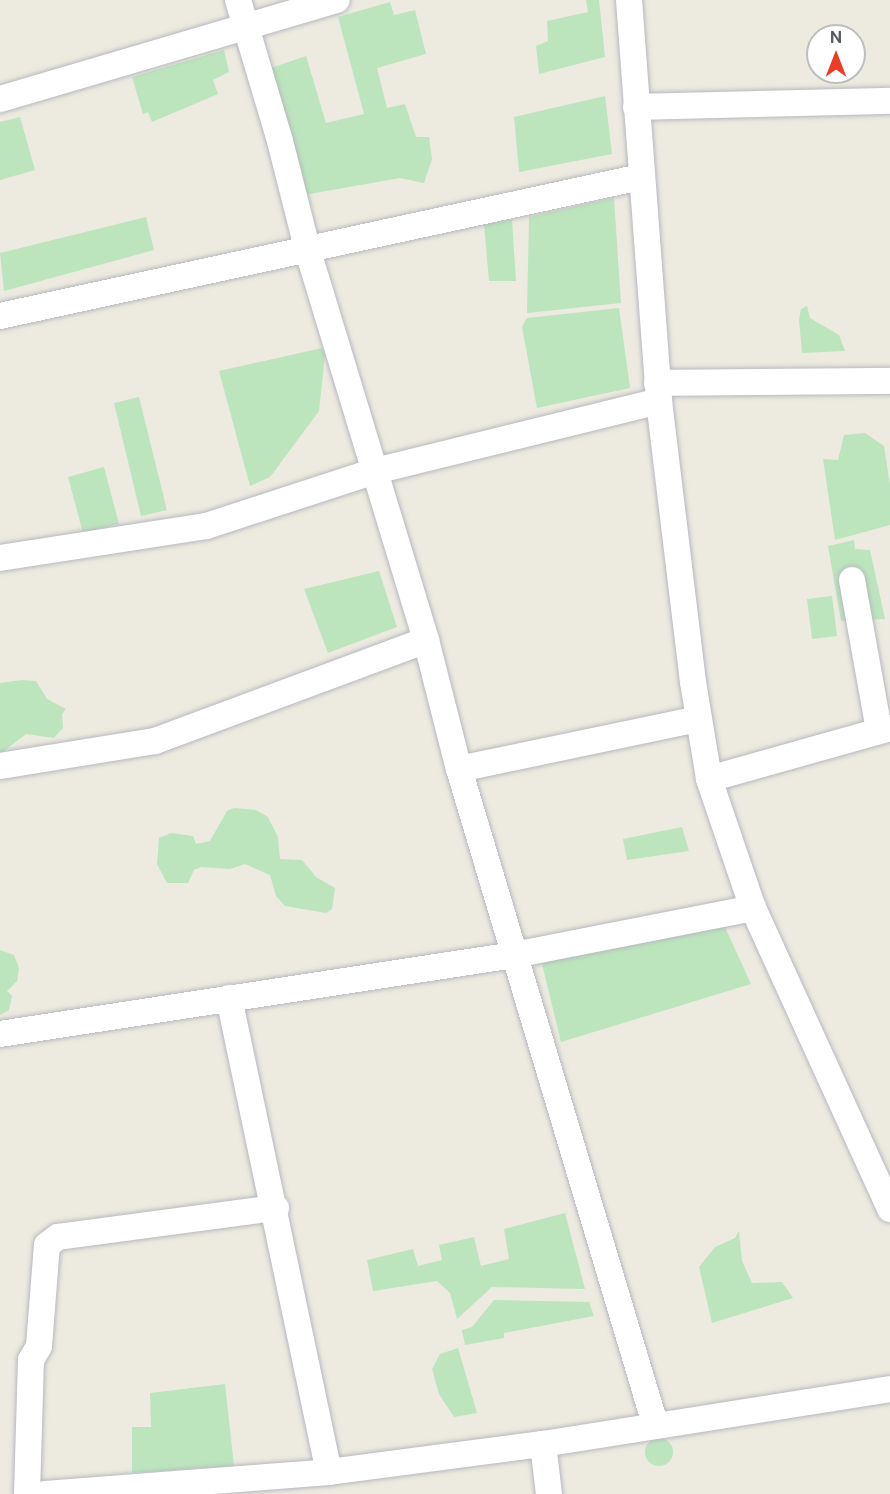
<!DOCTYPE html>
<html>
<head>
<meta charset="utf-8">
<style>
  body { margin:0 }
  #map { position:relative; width:890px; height:1494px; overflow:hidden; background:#edeae0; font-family:"Public Sans",sans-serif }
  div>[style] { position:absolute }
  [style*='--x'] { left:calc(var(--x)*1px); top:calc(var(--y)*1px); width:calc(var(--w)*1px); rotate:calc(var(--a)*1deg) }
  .green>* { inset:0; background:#bce5bd }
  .round { border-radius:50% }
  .roads { filter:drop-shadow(0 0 2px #b6b9be) drop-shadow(0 0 2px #b6b9be) }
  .minor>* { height:26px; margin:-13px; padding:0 13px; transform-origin:13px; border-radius:13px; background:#fff }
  span { translate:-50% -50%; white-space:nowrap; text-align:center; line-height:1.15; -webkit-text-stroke:6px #fff; paint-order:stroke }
  .north { position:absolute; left:806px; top:24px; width:60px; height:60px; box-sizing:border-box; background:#fff; border:2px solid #bdbec0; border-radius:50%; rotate:0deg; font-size:16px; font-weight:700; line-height:24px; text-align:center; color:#595d62 }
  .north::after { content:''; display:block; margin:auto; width:21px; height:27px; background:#ed3c26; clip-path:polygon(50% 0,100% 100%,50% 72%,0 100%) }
</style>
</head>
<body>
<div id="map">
  <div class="green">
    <i style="clip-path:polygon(586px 0,599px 0,605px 57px,539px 74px,536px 46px,548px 41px,547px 21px,588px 12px)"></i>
    <i style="clip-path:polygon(390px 2px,394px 15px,415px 10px,426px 54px,377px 68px,387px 108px,405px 104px,416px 137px,429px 137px,432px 159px,424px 183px,400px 178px,304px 195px,271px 68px,306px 56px,326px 123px,364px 114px,338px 17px)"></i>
    <i style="clip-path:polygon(224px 50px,229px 72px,213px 80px,218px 94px,152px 122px,148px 112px,143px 114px,132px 77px)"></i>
    <i style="clip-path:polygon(605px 96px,612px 154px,519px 172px,514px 117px)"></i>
    <i style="clip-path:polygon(20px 117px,35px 170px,0 180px,0 122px)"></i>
    <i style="clip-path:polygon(614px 198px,621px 303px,527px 313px,529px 217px)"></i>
    <i style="clip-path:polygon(146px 217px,154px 250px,4px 291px,0 253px)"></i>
    <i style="clip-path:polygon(512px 220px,516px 281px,489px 281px,484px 224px)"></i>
    <i style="clip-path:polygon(807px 306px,810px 318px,839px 335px,845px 351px,802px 353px,799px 320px,801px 309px)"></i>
    <i style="clip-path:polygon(619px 308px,630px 388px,537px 408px,522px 327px,527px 318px)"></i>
    <i style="clip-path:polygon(322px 348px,325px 354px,319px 411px,270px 477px,250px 486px,219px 371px)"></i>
    <i style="clip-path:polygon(139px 397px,167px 510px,141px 516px,114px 403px)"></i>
    <i style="clip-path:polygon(865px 433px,884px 446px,890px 485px,890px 525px,835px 540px,823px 459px,838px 460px,844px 435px)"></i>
    <i style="clip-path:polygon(104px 467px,119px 524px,83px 533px,68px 477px)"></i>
    <i style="clip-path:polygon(854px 540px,855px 549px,870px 550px,885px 619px,841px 621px,828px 546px)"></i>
    <i style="clip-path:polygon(379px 571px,397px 627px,328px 653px,304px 589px)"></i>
    <i style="clip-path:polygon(832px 596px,837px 636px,812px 639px,807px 599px)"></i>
    <i style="clip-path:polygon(22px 680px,36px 681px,47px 699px,66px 709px,62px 714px,63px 728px,54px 738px,26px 734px,0 754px,0 683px)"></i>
    <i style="clip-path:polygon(234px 808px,256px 810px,268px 817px,278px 837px,280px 859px,302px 860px,316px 877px,335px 888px,332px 909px,326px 913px,285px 906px,276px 896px,270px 875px,245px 864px,230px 869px,201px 867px,194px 870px,188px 883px,167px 883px,157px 864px,159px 838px,171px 833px,193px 836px,196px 844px,210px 841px,227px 811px)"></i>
    <i style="clip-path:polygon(682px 827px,689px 851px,627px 860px,623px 839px)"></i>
    <i style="clip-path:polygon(724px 925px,751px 984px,561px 1042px,541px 960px)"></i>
    <i style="clip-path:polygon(0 950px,14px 955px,19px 968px,17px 981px,7px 991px,12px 996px,9px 1010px,0 1015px)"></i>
    <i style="clip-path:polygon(565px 1213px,585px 1289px,492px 1287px,457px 1319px,450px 1293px,437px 1281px,373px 1291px,367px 1260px,413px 1249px,418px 1266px,442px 1260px,439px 1245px,474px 1237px,481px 1266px,509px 1259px,504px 1229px)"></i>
    <i style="clip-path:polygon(739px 1231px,742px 1261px,752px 1283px,782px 1282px,793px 1298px,712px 1323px,699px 1267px,715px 1247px,735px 1238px)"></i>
    <i style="clip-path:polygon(494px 1300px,589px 1302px,594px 1316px,504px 1333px,504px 1338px,465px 1345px,462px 1330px,472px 1327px)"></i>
    <i style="clip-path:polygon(458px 1348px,477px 1413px,454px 1417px,439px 1394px,432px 1369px,440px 1354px)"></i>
    <i style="clip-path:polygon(225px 1384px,234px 1466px,132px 1473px,132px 1427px,151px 1427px,150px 1393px)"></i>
    <i class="round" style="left:645px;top:1438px;width:28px;height:28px"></i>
  </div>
  <div class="roads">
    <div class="minor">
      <i style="--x:238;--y:0;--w:147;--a:73.4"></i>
      <i style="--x:280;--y:141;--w:110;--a:75.8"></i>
      <i style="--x:307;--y:248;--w:410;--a:73.1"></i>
      <i style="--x:426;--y:640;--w:133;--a:75.7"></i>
      <i style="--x:459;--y:769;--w:684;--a:73.34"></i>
      <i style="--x:629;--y:0;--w:402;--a:85.7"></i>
      <i style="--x:659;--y:401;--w:283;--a:83.1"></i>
      <i style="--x:693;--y:682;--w:98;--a:80.6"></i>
      <i style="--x:709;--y:779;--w:136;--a:71.2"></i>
      <i style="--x:753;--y:908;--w:331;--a:65.5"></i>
      <i style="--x:0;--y:99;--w:351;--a:-16.4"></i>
      <i style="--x:636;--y:107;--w:254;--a:-1.4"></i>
      <i style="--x:0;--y:316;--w:656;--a:-12.24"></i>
      <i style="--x:657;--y:383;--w:233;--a:-0.5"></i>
      <i style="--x:0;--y:558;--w:208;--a:-8.8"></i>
      <i style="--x:206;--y:526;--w:178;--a:-18"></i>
      <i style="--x:375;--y:471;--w:292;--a:-13.8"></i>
      <i style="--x:852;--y:580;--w:152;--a:79.8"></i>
      <i style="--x:0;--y:766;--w:157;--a:-9.2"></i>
      <i style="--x:155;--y:741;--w:289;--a:-20.4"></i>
      <i style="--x:459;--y:769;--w:245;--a:-11.8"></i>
      <i style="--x:709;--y:779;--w:188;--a:-15.7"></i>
      <i style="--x:229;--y:998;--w:484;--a:78.1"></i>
      <i style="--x:0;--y:1034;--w:520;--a:-8.74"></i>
      <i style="--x:514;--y:955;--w:244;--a:-11.1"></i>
      <i style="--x:543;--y:1444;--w:50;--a:83.2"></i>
      <i style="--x:27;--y:1494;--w:134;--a:-88.3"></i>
      <i style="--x:31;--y:1360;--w:16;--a:-60"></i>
      <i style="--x:39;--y:1346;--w:101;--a:-85.5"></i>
      <i style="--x:47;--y:1245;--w:14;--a:-36"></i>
      <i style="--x:58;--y:1237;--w:220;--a:-7.6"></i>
      <i style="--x:45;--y:1494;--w:285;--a:-4.4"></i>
      <i style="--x:329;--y:1472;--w:216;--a:-7.5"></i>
      <i style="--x:543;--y:1444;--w:351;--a:-9"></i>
    </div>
  </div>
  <div class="north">N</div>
</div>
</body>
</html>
